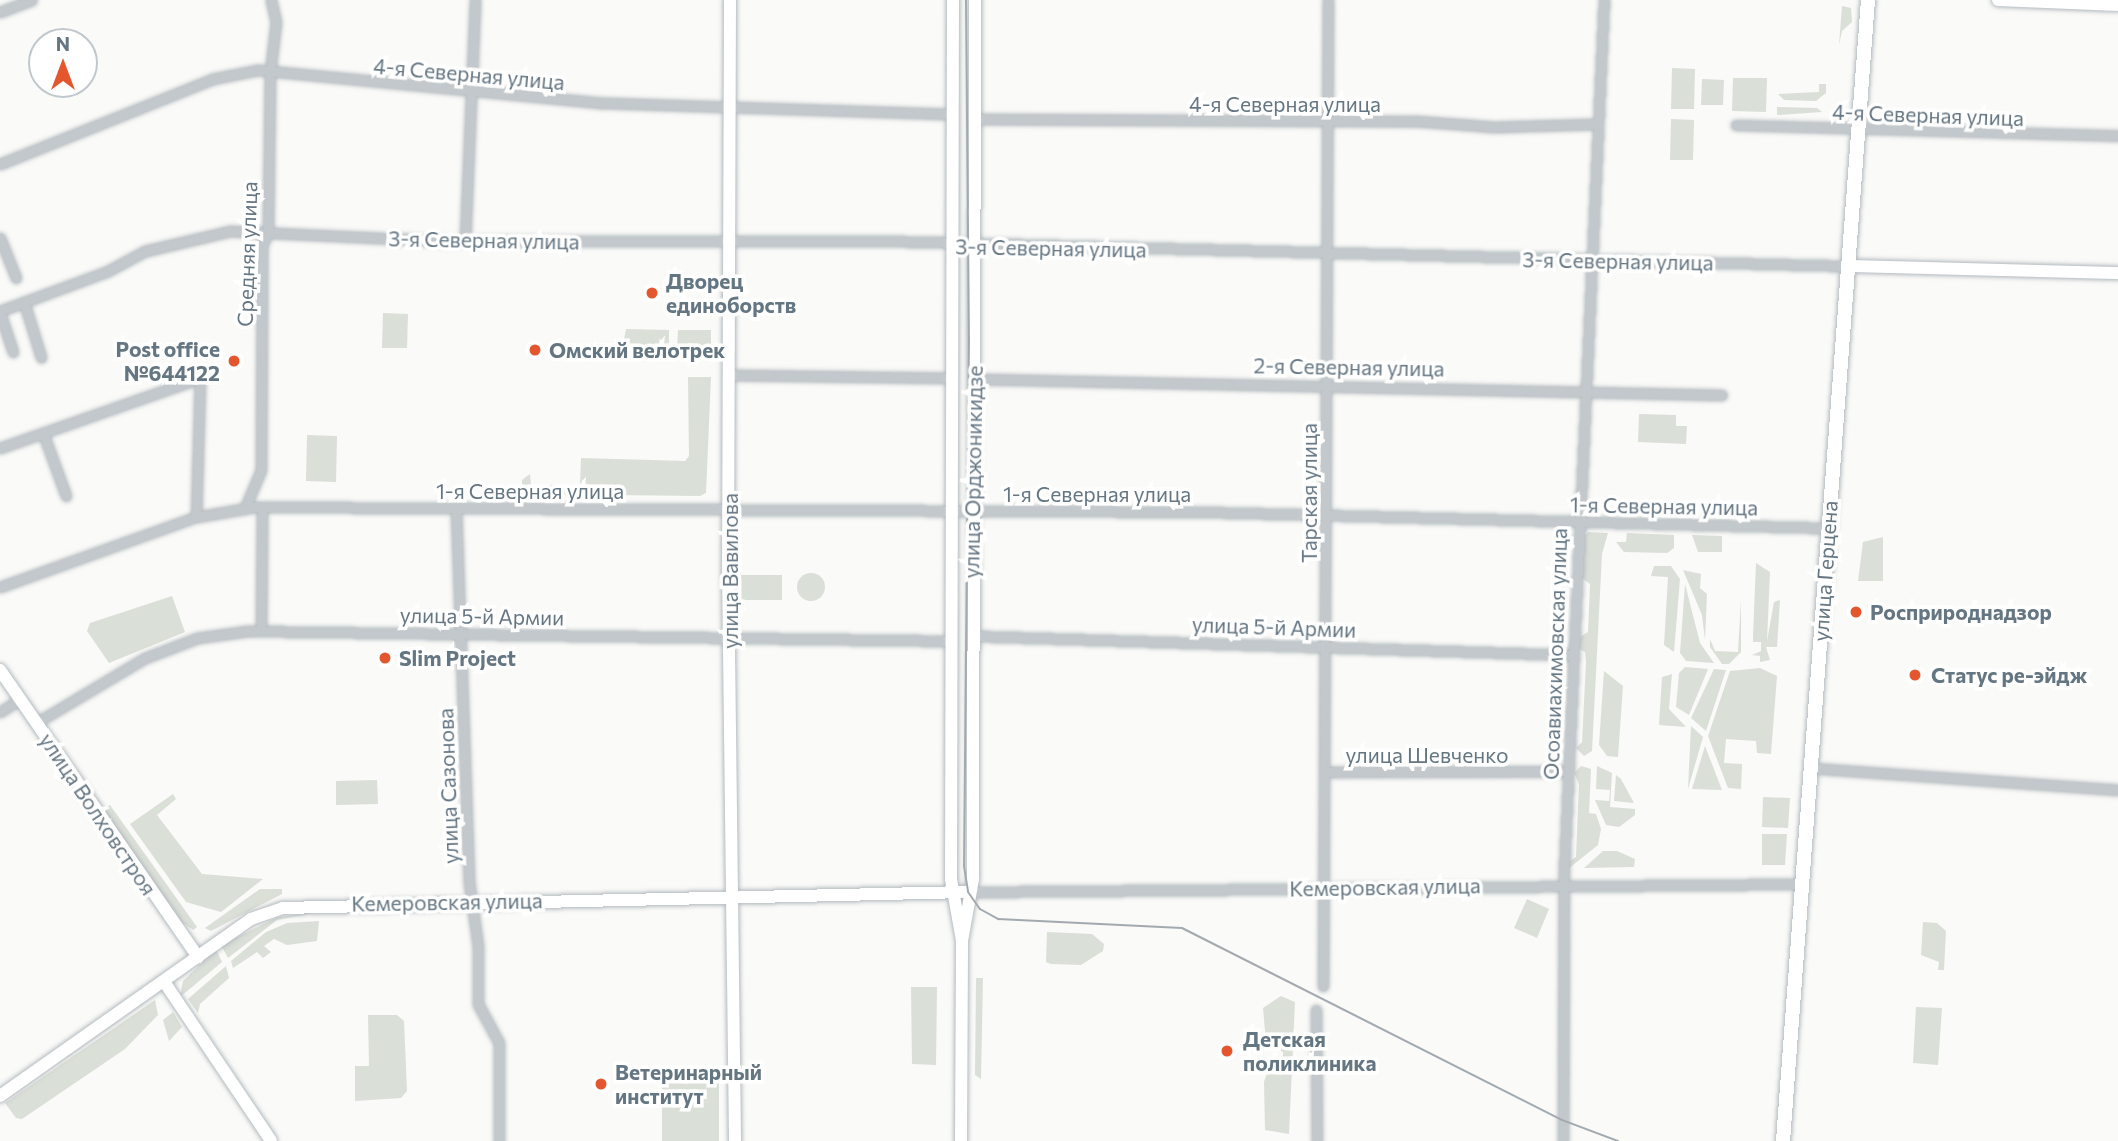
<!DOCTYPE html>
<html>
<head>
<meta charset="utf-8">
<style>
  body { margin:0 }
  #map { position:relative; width:2118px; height:1141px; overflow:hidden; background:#fafaf8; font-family:Commissioner,sans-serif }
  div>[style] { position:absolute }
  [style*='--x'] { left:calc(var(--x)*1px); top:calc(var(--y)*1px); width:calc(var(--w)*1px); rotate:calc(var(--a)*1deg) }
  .green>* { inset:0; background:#dadfd7 }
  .round { border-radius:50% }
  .roads { filter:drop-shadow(0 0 2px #b3babf) drop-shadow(0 0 2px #b3babf) }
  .street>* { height:9px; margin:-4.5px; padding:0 4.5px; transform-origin:4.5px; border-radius:4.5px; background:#c3c8cc }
  .secondary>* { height:12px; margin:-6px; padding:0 6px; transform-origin:6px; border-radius:6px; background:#fff }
  .primary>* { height:14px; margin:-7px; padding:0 7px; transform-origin:7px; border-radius:7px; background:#fff }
  .tram>* { height:2px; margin:-1px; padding:0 1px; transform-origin:1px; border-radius:1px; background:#a2aab0 }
  .dots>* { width:19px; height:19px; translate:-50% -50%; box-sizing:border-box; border:4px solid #fff; border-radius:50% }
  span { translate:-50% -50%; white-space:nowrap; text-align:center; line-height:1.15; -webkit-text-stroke:7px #fff; paint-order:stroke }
  .street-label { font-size:21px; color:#657683 }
  .poi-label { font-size:21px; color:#657683; font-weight:700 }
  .left { translate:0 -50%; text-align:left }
  .right { translate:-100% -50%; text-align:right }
  .north { position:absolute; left:28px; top:28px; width:70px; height:70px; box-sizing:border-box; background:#fff; border:2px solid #c1c8cd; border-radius:50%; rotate:0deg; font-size:19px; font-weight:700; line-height:28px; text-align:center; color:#657683 }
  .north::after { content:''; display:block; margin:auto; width:24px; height:32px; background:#e4572e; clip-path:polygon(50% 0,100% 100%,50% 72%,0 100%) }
</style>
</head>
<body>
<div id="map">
  <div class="green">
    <i style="clip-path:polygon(1842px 6px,1851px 8px,1852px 22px,1842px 31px,1839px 45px)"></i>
    <i style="clip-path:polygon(1672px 68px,1695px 69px,1694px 109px,1671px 109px)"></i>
    <i style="clip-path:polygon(1733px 78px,1767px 78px,1766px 112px,1732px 111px)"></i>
    <i style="clip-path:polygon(1702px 79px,1724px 80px,1723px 105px,1701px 105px)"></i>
    <i style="clip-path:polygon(1819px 84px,1826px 84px,1826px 93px,1816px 101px,1784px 100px,1778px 94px,1819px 92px)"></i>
    <i style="clip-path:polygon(1777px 107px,1817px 108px,1822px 112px,1777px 115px)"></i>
    <i style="clip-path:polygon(1671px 119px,1694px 120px,1693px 160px,1670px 160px)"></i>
    <i style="clip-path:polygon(383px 313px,408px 314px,407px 348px,382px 348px)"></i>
    <i style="clip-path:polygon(626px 329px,669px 330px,669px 347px,623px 345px)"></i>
    <i style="clip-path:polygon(678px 330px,711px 330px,711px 348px,677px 348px)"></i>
    <i style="clip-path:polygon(688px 377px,711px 377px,706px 493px,700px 496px,522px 494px,522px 480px,530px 474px,531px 485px,580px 485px,581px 458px,685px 461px,689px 456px)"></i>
    <i style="clip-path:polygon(1639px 414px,1676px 415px,1676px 426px,1687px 426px,1686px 444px,1638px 442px)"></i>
    <i style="clip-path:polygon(307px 435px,337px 436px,336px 482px,306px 481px)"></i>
    <i style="clip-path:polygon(1588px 532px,1608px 533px,1602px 554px,1592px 751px,1584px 756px,1576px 748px,1582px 742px,1586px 662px,1585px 652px,1577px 648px,1578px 638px,1588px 632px,1590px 584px,1579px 576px,1582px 538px)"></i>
    <i style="clip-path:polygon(1627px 533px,1674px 535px,1674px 548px,1667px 553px,1624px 552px,1616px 542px,1626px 542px)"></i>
    <i style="clip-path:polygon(1692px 535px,1722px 536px,1722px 552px,1698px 552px)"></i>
    <i style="clip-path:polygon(1883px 537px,1883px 581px,1858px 581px,1863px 542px)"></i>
    <i style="clip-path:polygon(1756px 563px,1770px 572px,1767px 641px,1774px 602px,1780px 600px,1777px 647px,1766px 647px,1770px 660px,1760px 662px,1760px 656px,1752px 655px,1761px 651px,1761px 642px,1753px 642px,1753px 636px)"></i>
    <i style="clip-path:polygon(1654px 566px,1671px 566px,1680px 579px,1674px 652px,1664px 645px,1668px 577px,1651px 576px)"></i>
    <i style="clip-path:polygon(1683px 570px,1701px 574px,1700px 588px,1707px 594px,1705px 640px,1702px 615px)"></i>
    <i class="round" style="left:797px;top:573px;width:28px;height:28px"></i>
    <i style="clip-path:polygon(741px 575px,782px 575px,782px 600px,740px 600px)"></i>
    <i style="clip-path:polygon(1685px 584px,1700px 643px,1714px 663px,1686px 661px,1680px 653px)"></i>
    <i style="clip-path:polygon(172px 596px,185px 632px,109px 663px,87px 631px,90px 623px)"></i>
    <i style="clip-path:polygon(1741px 600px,1741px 652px,1729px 664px,1722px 664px,1710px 647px,1710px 639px,1715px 651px,1738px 652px)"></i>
    <i style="clip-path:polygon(1685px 667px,1708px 669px,1689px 715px,1676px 707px,1679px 673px)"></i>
    <i style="clip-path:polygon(1760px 668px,1777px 676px,1771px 754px,1757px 753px,1756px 741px,1726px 739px,1724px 763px,1742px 764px,1741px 789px,1728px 788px,1708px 736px,1730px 671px)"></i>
    <i style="clip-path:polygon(1714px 669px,1726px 670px,1706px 731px,1691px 718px)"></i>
    <i style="clip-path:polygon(1604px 671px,1623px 686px,1618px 757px,1607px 756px,1599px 745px)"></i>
    <i style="clip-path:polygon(1672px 674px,1669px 709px,1686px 727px,1659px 725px,1662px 677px)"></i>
    <i style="clip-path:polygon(1691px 726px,1703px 737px,1688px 789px)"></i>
    <i style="clip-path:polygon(1705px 746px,1722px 790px,1692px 789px)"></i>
    <i style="clip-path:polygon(1581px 766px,1591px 769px,1589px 813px,1596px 814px,1601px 829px,1598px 845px,1568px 869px,1569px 861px,1576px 857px,1579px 784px,1574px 773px)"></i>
    <i style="clip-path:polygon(1597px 766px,1612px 773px,1610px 807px,1635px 809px,1635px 815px,1619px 827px,1606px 825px,1595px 800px,1609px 801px,1610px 790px,1596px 789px)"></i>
    <i style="clip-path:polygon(1616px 775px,1621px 779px,1634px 803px,1614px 801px)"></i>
    <i style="clip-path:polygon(377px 780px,378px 804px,336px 805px,336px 781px)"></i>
    <i style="clip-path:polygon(173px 794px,176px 799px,157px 815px,202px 874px,263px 879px,221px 912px,186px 902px,130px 824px)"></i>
    <i style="clip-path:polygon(1763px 797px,1790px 798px,1788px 828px,1762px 827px)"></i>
    <i style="clip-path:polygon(110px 805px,197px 927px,193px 930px,177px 919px,102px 811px)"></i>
    <i style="clip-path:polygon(1762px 834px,1787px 834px,1785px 865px,1762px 865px)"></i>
    <i style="clip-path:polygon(1603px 851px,1617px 851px,1635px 859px,1634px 867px,1584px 868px)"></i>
    <i style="clip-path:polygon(260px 889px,282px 889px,282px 894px,211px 931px,205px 928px)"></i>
    <i style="clip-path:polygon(1527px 899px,1549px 909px,1537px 938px,1514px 928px)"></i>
    <i style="clip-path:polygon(320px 912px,277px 920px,228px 958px,221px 945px,278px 917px)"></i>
    <i style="clip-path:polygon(319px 921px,317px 941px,287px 945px,274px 939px,264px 946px,271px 952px,263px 958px,257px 952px,233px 968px,231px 961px,266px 932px,287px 923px)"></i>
    <i style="clip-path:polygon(1923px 922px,1937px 923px,1946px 931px,1944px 970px,1938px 970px,1939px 962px,1921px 955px)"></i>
    <i style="clip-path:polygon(1047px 932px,1092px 934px,1104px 944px,1103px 951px,1081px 965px,1051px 964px,1046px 962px)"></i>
    <i style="clip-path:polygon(216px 949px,222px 962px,180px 997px,183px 981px)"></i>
    <i style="clip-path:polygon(226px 966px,229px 978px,200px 1004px,198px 1013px,188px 999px)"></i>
    <i style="clip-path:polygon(976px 978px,983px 978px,981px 1079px,975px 1075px)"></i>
    <i style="clip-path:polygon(911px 987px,937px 987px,936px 1065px,912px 1064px)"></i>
    <i style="clip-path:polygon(1281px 996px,1295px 1002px,1289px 1134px,1265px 1130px,1264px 1082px,1267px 1073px,1283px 1072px,1283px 1052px,1266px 1042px,1263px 1008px)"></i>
    <i style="clip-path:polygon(155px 1000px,158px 1015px,125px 1049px,22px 1119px,16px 1118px,5px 1103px)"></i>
    <i style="clip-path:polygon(1916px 1007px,1942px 1008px,1938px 1065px,1913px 1063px)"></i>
    <i style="clip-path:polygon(173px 1012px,182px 1027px,169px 1041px,163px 1020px)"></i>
    <i style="clip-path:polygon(368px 1015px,397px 1015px,404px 1021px,407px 1091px,401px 1098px,355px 1101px,355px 1066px,369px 1066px)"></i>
    <i style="clip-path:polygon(719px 1081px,719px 1141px,662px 1141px,662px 1082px)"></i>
  </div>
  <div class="roads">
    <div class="street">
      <i style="--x:0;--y:12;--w:34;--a:-21"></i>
      <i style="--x:973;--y:119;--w:442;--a:0.3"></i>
      <i style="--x:1415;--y:121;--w:79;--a:4.3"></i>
      <i style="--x:1494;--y:127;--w:102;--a:-1.7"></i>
      <i style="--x:1736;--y:125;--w:382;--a:1.6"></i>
      <i style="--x:0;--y:164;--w:228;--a:-21.8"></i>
      <i style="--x:212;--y:79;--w:47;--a:-11.1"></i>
      <i style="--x:258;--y:70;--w:346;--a:5.5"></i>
      <i style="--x:602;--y:103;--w:351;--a:1.8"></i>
      <i style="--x:0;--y:238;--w:43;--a:68.2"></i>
      <i style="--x:465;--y:241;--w:241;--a:-87.6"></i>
      <i style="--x:24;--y:302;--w:58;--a:72.8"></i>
      <i style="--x:0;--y:311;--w:115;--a:-20.3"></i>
      <i style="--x:108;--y:271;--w:42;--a:-28.4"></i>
      <i style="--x:145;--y:251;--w:87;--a:-13.2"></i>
      <i style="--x:230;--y:231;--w:213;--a:2.7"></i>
      <i style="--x:443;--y:241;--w:443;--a:0"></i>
      <i style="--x:886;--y:241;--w:962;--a:1.49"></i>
      <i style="--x:0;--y:313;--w:41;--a:71.6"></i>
      <i style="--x:731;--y:375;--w:221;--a:0.8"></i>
      <i style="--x:976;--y:379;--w:746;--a:1.23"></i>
      <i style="--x:43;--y:433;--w:67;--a:69.9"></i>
      <i style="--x:0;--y:448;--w:212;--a:-19.3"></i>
      <i style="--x:200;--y:378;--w:139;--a:91.6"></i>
      <i style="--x:245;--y:508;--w:41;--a:-67.2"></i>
      <i style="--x:261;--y:470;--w:225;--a:-89.7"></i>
      <i style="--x:262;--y:245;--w:13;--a:-63"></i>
      <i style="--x:268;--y:233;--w:160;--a:-89.3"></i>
      <i style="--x:270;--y:73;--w:51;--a:-83.3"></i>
      <i style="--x:276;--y:22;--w:23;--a:-103"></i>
      <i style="--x:456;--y:508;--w:374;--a:88"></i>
      <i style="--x:469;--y:882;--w:65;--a:82"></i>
      <i style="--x:478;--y:946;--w:58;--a:90"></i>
      <i style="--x:478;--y:1004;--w:44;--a:61.7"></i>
      <i style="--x:499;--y:1043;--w:98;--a:90"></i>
      <i style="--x:0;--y:587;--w:208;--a:-19.7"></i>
      <i style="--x:196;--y:517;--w:59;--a:-9.8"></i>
      <i style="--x:254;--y:507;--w:950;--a:0.3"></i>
      <i style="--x:1204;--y:512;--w:625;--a:1.47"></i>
      <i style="--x:261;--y:631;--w:124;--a:-89.5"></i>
      <i style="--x:974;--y:636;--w:598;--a:1.82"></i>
      <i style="--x:0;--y:712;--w:24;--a:-33"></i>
      <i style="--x:36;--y:723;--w:127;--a:-30.8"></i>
      <i style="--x:145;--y:658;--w:56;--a:-21"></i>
      <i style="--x:197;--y:638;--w:51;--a:-7.8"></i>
      <i style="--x:248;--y:631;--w:703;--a:0.81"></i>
      <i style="--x:1811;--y:768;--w:308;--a:4.1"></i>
      <i style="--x:1327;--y:772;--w:241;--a:-0.2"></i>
      <i style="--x:968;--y:892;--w:834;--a:-0.55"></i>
      <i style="--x:1323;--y:986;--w:986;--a:-89.71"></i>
      <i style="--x:1316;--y:1010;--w:131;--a:89.6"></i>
      <i style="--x:1563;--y:1141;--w:271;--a:-89.8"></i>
      <i style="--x:1564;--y:870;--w:871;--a:-87.37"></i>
    </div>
    <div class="secondary">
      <i style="--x:730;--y:0;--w:567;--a:90.2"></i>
      <i style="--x:728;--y:567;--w:574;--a:89.3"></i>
      <i style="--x:953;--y:0;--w:879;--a:90.13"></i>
      <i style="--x:951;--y:879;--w:63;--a:79.9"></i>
      <i style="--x:1998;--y:0;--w:120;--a:2.4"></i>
      <i style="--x:1848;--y:266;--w:270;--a:1.5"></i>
      <i style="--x:0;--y:670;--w:349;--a:55.4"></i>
      <i style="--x:165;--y:983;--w:190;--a:56.1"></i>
      <i style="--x:0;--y:1096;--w:307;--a:-35.2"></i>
      <i style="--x:251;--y:919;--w:34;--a:-19"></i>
      <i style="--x:283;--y:908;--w:685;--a:-1.34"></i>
      <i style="--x:961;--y:1141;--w:200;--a:-89.7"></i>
      <i style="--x:962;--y:941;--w:63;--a:-79.9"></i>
      <i style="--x:973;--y:879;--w:879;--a:-89.87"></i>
    </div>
    <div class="primary">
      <i style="--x:1783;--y:1141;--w:1144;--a:-85.74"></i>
    </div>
  </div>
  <div class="tram">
    <i style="--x:966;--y:0;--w:338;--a:89.5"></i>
    <i style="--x:969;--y:338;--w:528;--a:90.54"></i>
    <i style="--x:964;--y:866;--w:26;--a:81"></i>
    <i style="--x:968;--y:892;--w:21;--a:55"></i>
    <i style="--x:980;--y:909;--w:21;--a:29"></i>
    <i style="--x:998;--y:919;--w:184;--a:2.8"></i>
    <i style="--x:1182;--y:928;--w:426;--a:26.8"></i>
    <i style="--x:1562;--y:1120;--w:60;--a:20.6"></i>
  </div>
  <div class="dots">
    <i style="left:652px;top:293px;background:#e4572e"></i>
    <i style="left:535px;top:350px;background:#e4572e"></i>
    <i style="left:234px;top:361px;background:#e4572e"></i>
    <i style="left:1856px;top:612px;background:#e4572e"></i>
    <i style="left:385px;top:658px;background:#e4572e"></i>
    <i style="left:1915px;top:675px;background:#e4572e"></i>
    <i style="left:1227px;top:1051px;background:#e4572e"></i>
    <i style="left:601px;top:1084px;background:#e4572e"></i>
  </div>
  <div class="street-label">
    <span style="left:469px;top:74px;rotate:5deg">4-я Северная улица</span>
    <span style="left:1285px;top:104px">4-я Северная улица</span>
    <span style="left:1928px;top:115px;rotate:2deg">4-я Северная улица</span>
    <span style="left:484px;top:240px;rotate:1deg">3-я Северная улица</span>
    <span style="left:1051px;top:248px;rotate:1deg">3-я Северная улица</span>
    <span style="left:247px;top:254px;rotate:-88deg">Средняя улица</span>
    <span style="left:1618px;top:261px;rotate:1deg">3-я Северная улица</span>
    <span style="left:1349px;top:367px;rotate:1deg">2-я Северная улица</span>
    <span style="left:973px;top:472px;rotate:-89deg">улица Орджоникидзе</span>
    <span style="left:530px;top:491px">1-я Северная улица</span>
    <span style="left:1309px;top:493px;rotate:-90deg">Тарская улица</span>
    <span style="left:1097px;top:494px">1-я Северная улица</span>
    <span style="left:1664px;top:506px;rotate:1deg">1-я Северная улица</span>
    <span style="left:730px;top:571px;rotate:-90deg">улица Вавилова</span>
    <span style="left:1825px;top:571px;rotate:-86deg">улица Герцена</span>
    <span style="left:482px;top:616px;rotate:1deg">улица 5-й Армии</span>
    <span style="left:1274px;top:627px;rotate:2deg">улица 5-й Армии</span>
    <span style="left:1555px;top:654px;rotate:-88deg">Осоавиахимовская улица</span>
    <span style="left:1427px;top:755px">улица Шевченко</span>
    <span style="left:448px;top:786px;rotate:-92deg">улица Сазонова</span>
    <span style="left:98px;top:814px;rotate:56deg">улица Волховстроя</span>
    <span style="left:1385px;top:887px;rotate:-1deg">Кемеровская улица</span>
    <span style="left:447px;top:902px;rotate:-1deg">Кемеровская улица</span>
  </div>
  <div class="poi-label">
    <span class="left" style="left:666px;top:293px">Дворец<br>единоборств</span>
    <span class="right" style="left:220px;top:361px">Post office<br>№644122</span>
    <span class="left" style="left:549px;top:350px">Омский велотрек</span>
    <span class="left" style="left:1870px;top:612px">Росприроднадзор</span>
    <span class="left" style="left:399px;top:658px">Slim Project</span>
    <span class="left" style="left:1931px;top:675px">Статус ре-эйдж</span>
    <span class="left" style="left:1243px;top:1051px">Детская<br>поликлиника</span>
    <span class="left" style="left:615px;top:1084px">Ветеринарный<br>институт</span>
  </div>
  <div class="north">N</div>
</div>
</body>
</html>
